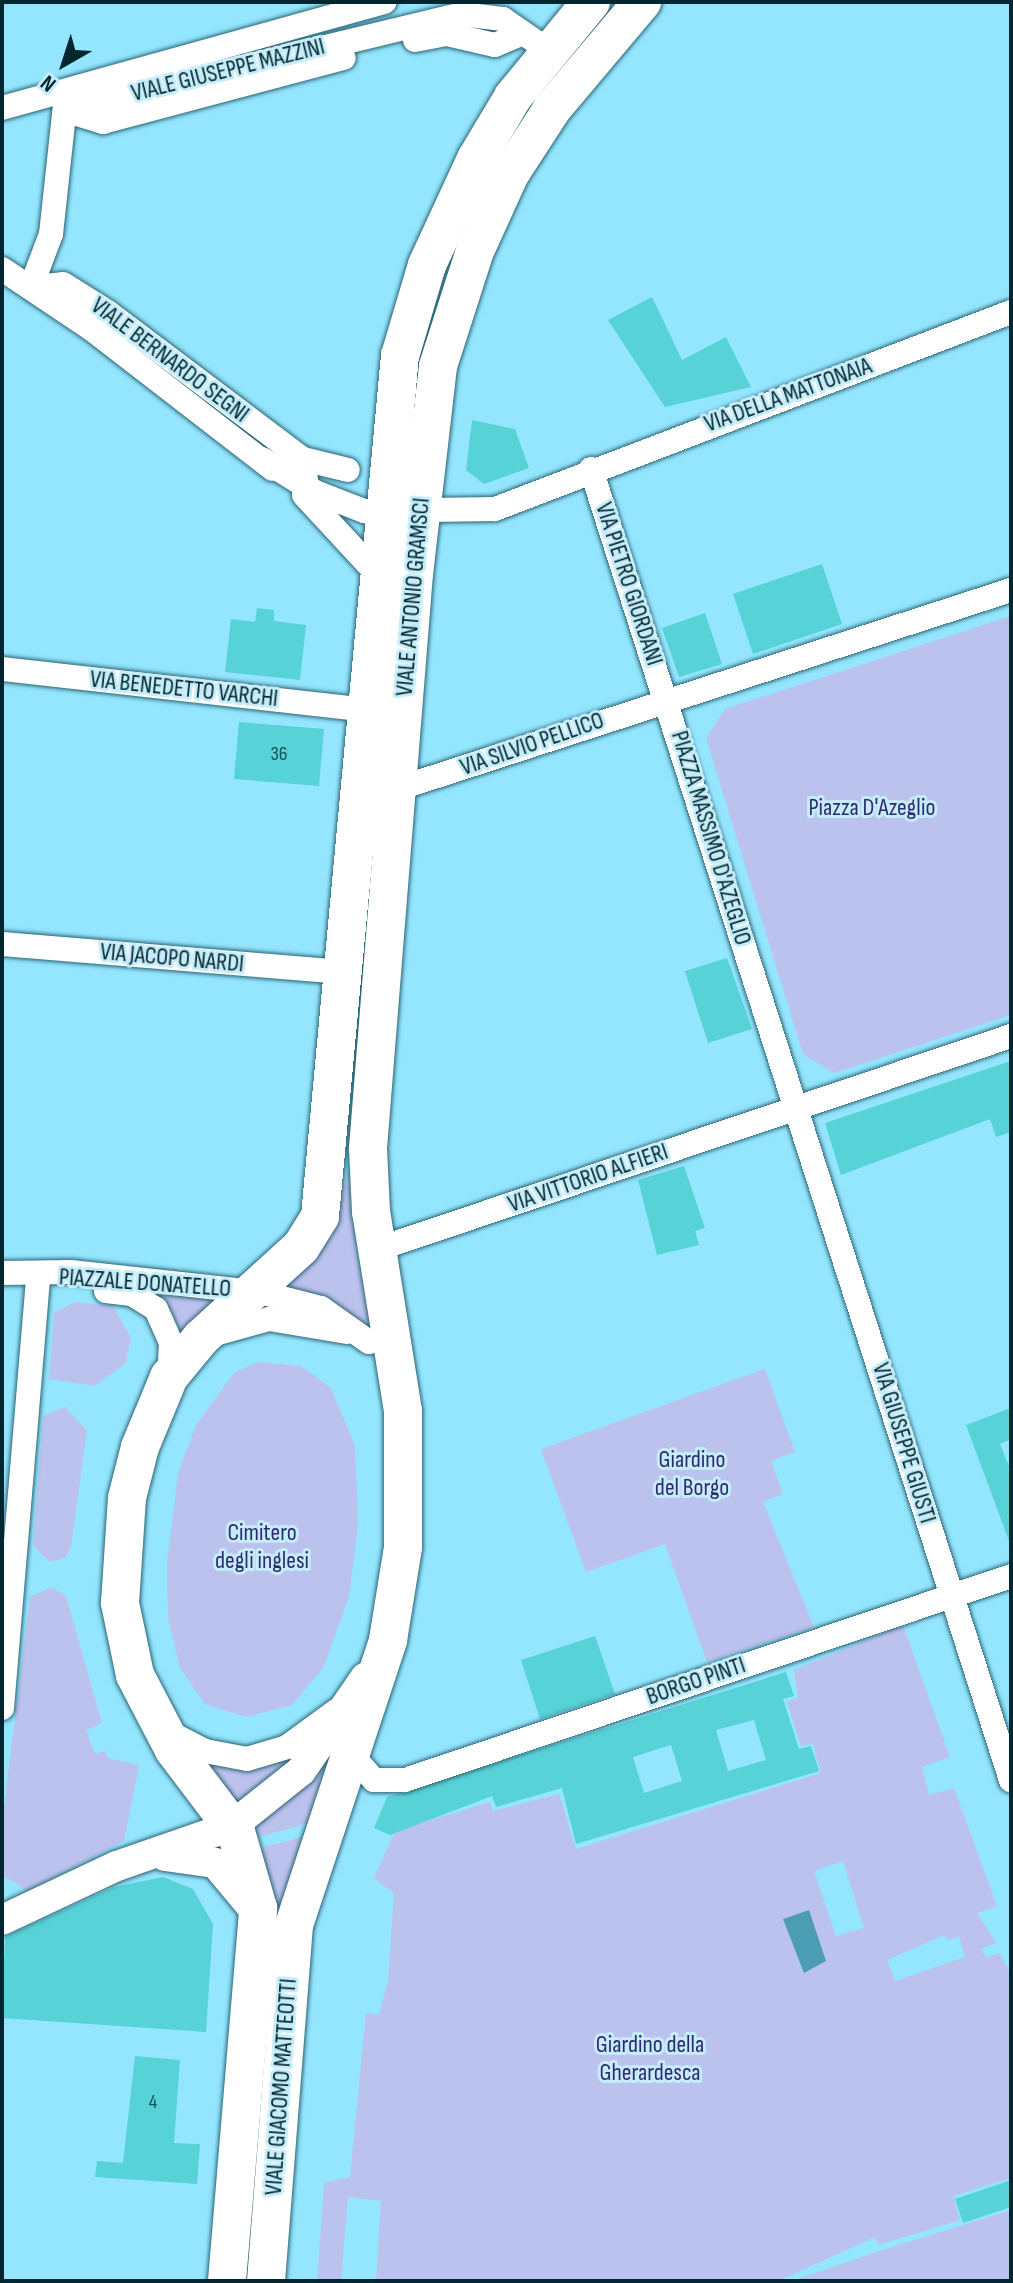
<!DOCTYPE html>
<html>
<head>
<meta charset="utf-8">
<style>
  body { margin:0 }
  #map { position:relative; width:1013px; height:2283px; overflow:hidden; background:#94e6ff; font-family:"Sofia Sans Condensed",sans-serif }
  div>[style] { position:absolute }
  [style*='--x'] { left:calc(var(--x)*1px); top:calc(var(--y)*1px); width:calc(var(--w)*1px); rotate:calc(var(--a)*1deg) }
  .green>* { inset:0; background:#bcc2ee }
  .water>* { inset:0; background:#4b9db4 }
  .building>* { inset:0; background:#57d2d7 }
  .roads { filter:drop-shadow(0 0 2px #2b6575) drop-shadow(0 0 2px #2b6575) }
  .minor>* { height:24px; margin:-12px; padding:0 12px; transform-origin:12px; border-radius:12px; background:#fff }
  .tertiary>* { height:30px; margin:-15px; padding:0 15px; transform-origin:15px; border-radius:15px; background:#fff }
  .primary>* { height:38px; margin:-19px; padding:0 19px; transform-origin:19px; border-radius:19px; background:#fff }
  span { translate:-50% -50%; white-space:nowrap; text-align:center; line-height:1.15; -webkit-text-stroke:6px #c6ecf9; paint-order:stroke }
  .number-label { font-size:20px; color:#165159 }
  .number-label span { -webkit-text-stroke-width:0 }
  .street-label { font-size:24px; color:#01262f }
  .park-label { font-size:24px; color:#2c2b70 }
  .frame { position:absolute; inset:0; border:4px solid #01262f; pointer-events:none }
  .north { position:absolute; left:24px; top:24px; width:80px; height:80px; -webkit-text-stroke:6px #c6ecf9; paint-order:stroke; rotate:219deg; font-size:22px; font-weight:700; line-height:32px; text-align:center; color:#01262f }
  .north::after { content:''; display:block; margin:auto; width:28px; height:36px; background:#01262f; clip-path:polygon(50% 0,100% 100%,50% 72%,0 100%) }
</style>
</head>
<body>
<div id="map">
  <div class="green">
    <i style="clip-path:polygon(1011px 616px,1011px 1015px,834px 1073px,803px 1054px,706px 738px,725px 709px)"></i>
    <i style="clip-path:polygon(350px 1170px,358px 1266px,363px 1266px,371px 1334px,276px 1289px,335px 1213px)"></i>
    <i style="clip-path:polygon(149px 1290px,214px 1296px,216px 1300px,182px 1335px,168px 1304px)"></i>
    <i style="clip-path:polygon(75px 1302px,113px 1306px,131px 1338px,125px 1364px,94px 1386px,49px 1379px,54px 1313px)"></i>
    <i style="clip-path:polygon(258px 1362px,301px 1366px,331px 1388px,355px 1446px,358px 1526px,349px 1596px,324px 1667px,292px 1705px,246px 1717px,205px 1704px,180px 1668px,168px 1618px,167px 1563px,178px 1474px,196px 1425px,234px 1373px)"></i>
    <i style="clip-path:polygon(765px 1369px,795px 1452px,771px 1461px,783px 1494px,763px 1502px,814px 1627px,707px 1662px,665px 1544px,586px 1572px,541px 1449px)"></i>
    <i style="clip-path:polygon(65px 1407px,87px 1430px,71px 1547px,65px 1558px,49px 1562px,33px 1545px,43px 1416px)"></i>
    <i style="clip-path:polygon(51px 1587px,66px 1596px,102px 1723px,86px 1730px,95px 1754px,105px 1751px,108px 1758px,139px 1765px,124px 1841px,28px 1891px,2px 1875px,2px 1824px,30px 1597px)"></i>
    <i style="clip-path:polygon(evenodd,903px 1625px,950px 1757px,922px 1767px,929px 1795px,954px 1788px,997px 1906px,977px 1913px,996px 1943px,981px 1949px,986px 1958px,999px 1953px,1011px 1974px,1011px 2178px,953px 2196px,960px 2220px,878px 2245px,875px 2237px,778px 2281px,376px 2281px,381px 2201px,348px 2197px,341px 2281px,317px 2281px,324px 2183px,350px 2177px,366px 2013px,379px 2015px,388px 1980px,394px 1893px,374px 1878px,395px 1831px,490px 1802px,493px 1811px,559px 1794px,576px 1849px,821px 1773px,813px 1744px,801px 1746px,787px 1702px,798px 1698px,794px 1670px,903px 1625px,843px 1861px,864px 1928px,836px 1936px,814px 1871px,843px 1861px,903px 1625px,945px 1935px,947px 1941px,959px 1936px,965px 1957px,895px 1981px,887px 1960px,945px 1935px)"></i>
    <i style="clip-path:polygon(328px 1725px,241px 1807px,198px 1757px,219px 1763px)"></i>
    <i style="clip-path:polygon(337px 1732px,308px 1823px,256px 1838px,251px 1823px)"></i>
    <i style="clip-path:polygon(302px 1837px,286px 1894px,273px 1957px,260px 1848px)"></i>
    <i style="clip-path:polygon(1011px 2210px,1011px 2281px,793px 2281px,876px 2252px)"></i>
  </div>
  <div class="water">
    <i style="clip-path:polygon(809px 1910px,826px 1961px,804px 1973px,783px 1919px)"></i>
  </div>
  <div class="building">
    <i style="clip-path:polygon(652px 297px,682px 360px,726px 337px,751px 387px,665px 407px,608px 320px)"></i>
    <i style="clip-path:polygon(472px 420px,515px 429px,529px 468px,484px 484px,466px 470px)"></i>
    <i style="clip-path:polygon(822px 564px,842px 624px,753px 654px,733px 594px)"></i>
    <i style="clip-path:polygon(257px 608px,274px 610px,274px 621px,306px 625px,300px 680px,225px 672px,231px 619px,255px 622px)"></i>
    <i style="clip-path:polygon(705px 613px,722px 664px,679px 677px,662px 628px)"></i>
    <i style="clip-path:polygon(239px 722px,324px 729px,319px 786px,234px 779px)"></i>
    <i style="clip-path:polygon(727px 958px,752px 1029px,708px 1043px,685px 971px)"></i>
    <i style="clip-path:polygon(1011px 1061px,1011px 1132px,996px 1137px,990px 1119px,841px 1175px,825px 1123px)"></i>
    <i style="clip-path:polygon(684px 1166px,705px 1228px,695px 1231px,699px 1245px,657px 1255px,638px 1180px)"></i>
    <i style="clip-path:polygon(1011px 1408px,1011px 1439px,1000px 1444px,1011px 1471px,1009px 1541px,966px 1425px)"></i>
    <i style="clip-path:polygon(595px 1636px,615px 1694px,540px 1719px,521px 1660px)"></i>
    <i style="clip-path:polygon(evenodd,786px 1672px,794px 1696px,783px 1699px,799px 1749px,811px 1746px,819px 1771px,576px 1844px,562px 1788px,496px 1807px,492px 1796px,390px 1835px,374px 1828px,387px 1797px,786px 1672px,754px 1720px,766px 1760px,728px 1771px,716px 1730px,754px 1720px,786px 1672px,671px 1745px,682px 1781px,644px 1793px,633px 1757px,671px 1745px)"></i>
    <i style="clip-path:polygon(163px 1877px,193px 1889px,213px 1924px,206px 2032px,2px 2018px,5px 1937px,114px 1887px)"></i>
    <i style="clip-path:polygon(135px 2056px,180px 2060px,174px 2143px,200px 2144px,197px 2184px,95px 2177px,97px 2161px,123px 2163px)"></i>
    <i style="clip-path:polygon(1011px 2180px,1011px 2207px,963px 2223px,955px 2199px)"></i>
  </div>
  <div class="roads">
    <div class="minor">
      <i style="--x:415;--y:40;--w:33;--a:-11"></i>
      <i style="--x:447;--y:34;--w:49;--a:12.9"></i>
      <i style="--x:495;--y:45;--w:30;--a:-23"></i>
      <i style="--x:2;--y:108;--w:397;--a:-15.5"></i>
      <i style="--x:65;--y:110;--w:408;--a:-13.6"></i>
      <i style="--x:462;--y:14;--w:41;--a:7"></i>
      <i style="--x:503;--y:19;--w:56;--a:34.8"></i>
      <i style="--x:67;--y:111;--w:38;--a:17"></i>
      <i style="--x:103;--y:122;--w:249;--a:-14.9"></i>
      <i style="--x:2;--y:269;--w:110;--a:33.8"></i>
      <i style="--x:93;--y:330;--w:227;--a:37.7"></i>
      <i style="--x:31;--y:287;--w:32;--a:-5"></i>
      <i style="--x:63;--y:284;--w:54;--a:32.2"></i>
      <i style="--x:109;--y:313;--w:243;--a:37"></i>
      <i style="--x:303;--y:459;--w:29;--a:82"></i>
      <i style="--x:31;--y:287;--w:57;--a:-69.3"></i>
      <i style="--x:51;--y:234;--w:138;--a:-83.8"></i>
      <i style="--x:262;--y:459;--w:62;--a:31.9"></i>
      <i style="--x:315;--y:492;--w:53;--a:21.2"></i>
      <i style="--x:364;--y:511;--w:131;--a:-0.9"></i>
      <i style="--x:495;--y:509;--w:552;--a:-20.9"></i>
      <i style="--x:303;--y:459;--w:46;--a:13.7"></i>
      <i style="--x:591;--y:469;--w:1377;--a:72.24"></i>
      <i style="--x:304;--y:495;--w:109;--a:47.2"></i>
      <i style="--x:2;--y:669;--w:366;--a:6.4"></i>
      <i style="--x:397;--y:789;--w:645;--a:-17.96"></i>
      <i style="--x:2;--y:944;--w:342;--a:4.7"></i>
      <i style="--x:378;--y:1249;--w:668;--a:-18.6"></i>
      <i style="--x:2;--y:1273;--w:69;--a:-0.8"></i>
      <i style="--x:71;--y:1272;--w:193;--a:6.2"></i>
      <i style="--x:263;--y:1293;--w:60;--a:14.5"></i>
      <i style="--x:321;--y:1308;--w:59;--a:35.3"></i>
      <i style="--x:106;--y:1291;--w:26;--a:7"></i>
      <i style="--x:132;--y:1294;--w:28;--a:32"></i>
      <i style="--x:156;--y:1309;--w:37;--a:66"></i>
      <i style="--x:171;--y:1343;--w:34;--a:93"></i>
      <i style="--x:215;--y:1334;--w:56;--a:-15.5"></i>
      <i style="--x:269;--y:1319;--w:79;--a:9.5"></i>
      <i style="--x:2;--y:1708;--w:433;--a:-85.2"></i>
      <i style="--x:168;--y:1732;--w:42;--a:27.2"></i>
      <i style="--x:205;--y:1751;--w:43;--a:10.8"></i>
      <i style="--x:247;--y:1759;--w:42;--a:-16.7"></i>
      <i style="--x:287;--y:1747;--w:61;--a:-36.3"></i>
      <i style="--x:353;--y:1756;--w:32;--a:49"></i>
      <i style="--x:374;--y:1780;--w:31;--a:0"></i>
      <i style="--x:405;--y:1780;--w:639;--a:-18.6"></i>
    </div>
    <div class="tertiary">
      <i style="--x:165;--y:1856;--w:50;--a:8"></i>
      <i style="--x:215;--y:1863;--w:56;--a:50.1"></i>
      <i style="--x:2;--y:1920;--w:127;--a:-25.2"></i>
      <i style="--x:117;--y:1866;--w:122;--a:-19.2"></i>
      <i style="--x:232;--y:1826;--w:88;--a:-38.6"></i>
      <i style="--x:301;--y:1771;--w:113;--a:-55.5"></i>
    </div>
    <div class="primary">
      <i style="--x:227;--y:2281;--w:374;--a:-85.2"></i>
      <i style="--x:258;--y:1908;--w:79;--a:-106.1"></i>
      <i style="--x:236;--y:1832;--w:103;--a:-127.1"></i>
      <i style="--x:174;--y:1750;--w:85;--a:-117.5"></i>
      <i style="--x:135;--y:1675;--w:74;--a:-101.8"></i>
      <i style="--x:120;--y:1603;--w:105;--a:-86.2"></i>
      <i style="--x:127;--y:1498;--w:53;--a:-75.7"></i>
      <i style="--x:140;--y:1447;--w:76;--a:-67.5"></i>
      <i style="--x:169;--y:1377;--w:50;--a:-50.6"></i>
      <i style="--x:201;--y:1338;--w:135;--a:-42.3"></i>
      <i style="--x:301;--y:1247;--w:36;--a:-58"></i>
      <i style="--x:320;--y:1216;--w:864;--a:-84.69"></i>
      <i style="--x:400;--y:356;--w:95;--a:-73.5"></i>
      <i style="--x:427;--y:265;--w:117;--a:-65.2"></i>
      <i style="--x:476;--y:159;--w:72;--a:-59.2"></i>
      <i style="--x:513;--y:97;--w:123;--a:-50.6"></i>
      <i style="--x:266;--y:2281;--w:357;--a:-85.5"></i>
      <i style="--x:294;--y:1925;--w:300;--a:-71.7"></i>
      <i style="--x:388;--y:1640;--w:94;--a:-80.8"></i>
      <i style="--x:403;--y:1547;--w:136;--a:-90"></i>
      <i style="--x:403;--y:1411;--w:202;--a:-99.1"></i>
      <i style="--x:371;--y:1212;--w:64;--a:-92.7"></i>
      <i style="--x:368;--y:1148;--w:576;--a:-85.42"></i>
      <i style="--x:414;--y:574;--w:209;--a:-83.4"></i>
      <i style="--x:438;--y:366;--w:121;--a:-72.2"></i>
      <i style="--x:475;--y:251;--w:85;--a:-65.6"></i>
      <i style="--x:510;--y:174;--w:77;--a:-57.1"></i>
      <i style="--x:552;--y:109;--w:140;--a:-49.9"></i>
    </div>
  </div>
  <div class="number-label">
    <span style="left:279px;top:754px">36</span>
    <span style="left:153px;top:2102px">4</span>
  </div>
  <div class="street-label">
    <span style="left:228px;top:70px;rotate:-14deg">VIALE GIUSEPPE MAZZINI</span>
    <span style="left:170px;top:360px;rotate:37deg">VIALE BERNARDO SEGNI</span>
    <span style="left:788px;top:395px;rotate:-20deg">VIA DELLA MATTONAIA</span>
    <span style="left:629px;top:584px;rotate:72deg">VIA PIETRO GIORDANI</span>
    <span style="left:413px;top:597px;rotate:-85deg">VIALE ANTONIO GRAMSCI</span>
    <span style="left:184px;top:689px;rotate:6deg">VIA BENEDETTO VARCHI</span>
    <span style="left:532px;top:744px;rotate:-19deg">VIA SILVIO PELLICO</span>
    <span style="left:711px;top:838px;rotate:73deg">PIAZZA MASSIMO D'AZEGLIO</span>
    <span style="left:172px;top:958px;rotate:5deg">VIA JACOPO NARDI</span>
    <span style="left:588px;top:1178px;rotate:-19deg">VIA VITTORIO ALFIERI</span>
    <span style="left:145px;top:1283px;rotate:4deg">PIAZZALE DONATELLO</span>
    <span style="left:904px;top:1443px;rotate:73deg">VIA GIUSEPPE GIUSTI</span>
    <span style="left:696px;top:1681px;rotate:-19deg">BORGO PINTI</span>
    <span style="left:281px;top:2087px;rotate:-86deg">VIALE GIACOMO MATTEOTTI</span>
  </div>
  <div class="park-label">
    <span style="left:872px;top:808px">Piazza D'Azeglio</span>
    <span style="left:692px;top:1474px">Giardino<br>del Borgo</span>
    <span style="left:262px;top:1547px">Cimitero<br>degli inglesi</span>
    <span style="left:650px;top:2059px">Giardino della<br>Gherardesca</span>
  </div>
  <div class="frame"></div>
  <div class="north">N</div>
</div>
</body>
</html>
